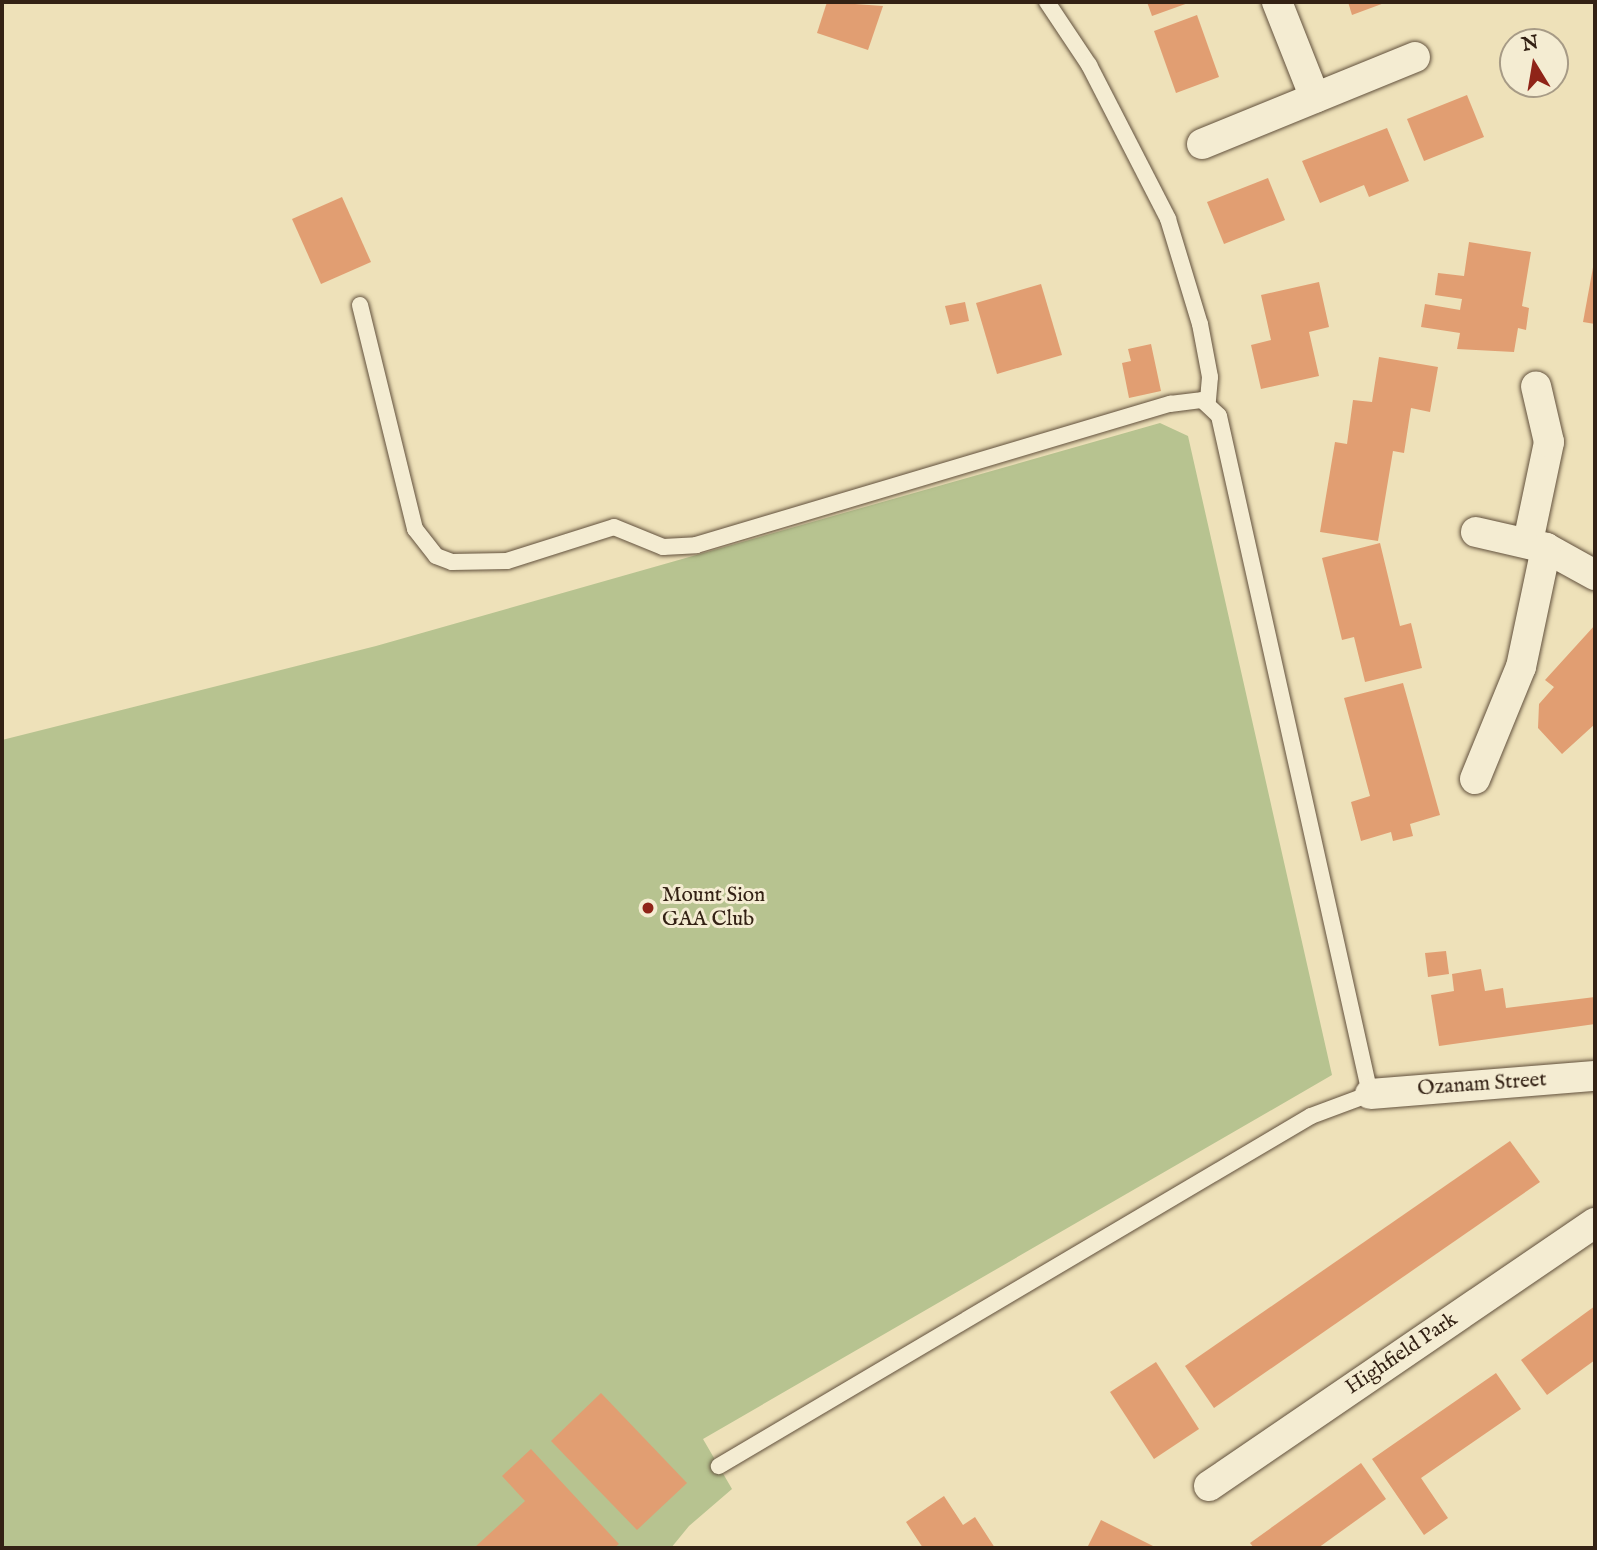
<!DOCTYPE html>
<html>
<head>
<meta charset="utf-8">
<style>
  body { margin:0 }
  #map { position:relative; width:1597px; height:1550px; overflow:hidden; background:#eee1b9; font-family:"IM FELL English",serif }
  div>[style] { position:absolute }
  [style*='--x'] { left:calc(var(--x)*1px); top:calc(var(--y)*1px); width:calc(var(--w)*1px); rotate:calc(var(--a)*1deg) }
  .green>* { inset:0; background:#b7c390 }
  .building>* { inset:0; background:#e19e72 }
  .roads { filter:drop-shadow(0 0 2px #62513d) drop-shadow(0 0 2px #62513d) }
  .service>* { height:16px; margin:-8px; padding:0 8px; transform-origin:8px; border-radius:8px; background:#f4ecd2 }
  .minor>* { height:30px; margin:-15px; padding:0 15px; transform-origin:15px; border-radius:15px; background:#f4ecd2 }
  .dots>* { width:19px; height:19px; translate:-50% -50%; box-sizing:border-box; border:4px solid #f4ecd2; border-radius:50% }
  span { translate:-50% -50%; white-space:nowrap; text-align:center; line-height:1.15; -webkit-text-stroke:6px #f4ecd2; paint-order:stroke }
  .poi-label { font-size:21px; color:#332114 }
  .left { translate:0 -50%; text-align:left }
  .street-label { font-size:21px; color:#332114 }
  .frame { position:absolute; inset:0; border:4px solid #332114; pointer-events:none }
  .north { position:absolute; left:1499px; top:28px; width:70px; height:70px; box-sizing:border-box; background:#f4ecd2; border:2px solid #a79b86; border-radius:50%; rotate:349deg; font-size:19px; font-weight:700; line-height:28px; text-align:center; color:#332114 }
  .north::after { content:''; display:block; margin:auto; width:24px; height:32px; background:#8f2418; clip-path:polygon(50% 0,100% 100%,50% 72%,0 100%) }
</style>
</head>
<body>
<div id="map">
  <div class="green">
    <i style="clip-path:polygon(1160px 423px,1188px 436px,1332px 1075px,703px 1439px,732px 1489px,689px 1526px,671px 1548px,2px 1548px,2px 740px,376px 646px)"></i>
  </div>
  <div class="building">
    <i style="clip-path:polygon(827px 2px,883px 6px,868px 50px,817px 33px)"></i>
    <i style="clip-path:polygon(1147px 2px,1191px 2px,1152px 16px)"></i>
    <i style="clip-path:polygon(1348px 2px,1387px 2px,1352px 15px)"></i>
    <i style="clip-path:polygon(1197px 15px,1219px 77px,1176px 93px,1154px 31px)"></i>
    <i style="clip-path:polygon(1467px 95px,1484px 137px,1424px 161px,1407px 119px)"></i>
    <i style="clip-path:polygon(1387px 128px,1409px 181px,1369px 197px,1364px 185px,1320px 203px,1302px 161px)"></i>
    <i style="clip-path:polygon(1268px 178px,1285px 220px,1224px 244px,1207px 202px)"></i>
    <i style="clip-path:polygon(342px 197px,371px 262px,321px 284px,292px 219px)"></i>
    <i style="clip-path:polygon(1469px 242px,1531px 252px,1522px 306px,1529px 308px,1526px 330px,1518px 328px,1514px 352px,1457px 349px,1460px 333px,1421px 327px,1425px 304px,1460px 310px,1462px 299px,1435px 295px,1438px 273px,1464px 276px)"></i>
    <i style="clip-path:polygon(1594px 262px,1595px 262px,1595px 324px,1583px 322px)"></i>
    <i style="clip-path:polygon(1319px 282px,1329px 327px,1309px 332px,1319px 376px,1261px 389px,1251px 345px,1271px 340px,1261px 295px)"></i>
    <i style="clip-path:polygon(1041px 284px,1062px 355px,997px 374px,976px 303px)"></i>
    <i style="clip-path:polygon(965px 302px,969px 321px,950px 325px,945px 306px)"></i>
    <i style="clip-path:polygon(1151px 344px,1161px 391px,1129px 398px,1122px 363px,1131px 361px,1128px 349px)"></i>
    <i style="clip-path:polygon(1379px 357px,1438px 367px,1430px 412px,1411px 408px,1404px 453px,1393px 451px,1378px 541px,1320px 532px,1335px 442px,1347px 444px,1353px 400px,1372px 402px)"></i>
    <i style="clip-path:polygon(1380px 543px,1400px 626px,1411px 623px,1422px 668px,1365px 682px,1354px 637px,1342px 640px,1322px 558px)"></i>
    <i style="clip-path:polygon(1595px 625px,1595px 724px,1562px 754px,1538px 728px,1539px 704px,1554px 687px,1545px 680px)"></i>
    <i style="clip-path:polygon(1403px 683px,1440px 815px,1410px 824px,1413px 836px,1393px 841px,1391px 832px,1361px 841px,1351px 802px,1370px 796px,1344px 698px)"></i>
    <i style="clip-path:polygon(1446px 951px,1449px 974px,1428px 977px,1425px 953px)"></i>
    <i style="clip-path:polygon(1481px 969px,1485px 991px,1503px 988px,1506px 1008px,1595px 997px,1595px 1024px,1439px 1046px,1431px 995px,1454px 991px,1452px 974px)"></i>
    <i style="clip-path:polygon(1510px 1141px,1540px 1182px,1214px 1408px,1185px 1366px)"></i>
    <i style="clip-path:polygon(1595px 1306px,1595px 1360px,1547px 1395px,1521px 1360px)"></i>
    <i style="clip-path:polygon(1156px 1362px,1199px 1429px,1154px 1459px,1110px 1392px)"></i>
    <i style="clip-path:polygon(1496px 1373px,1521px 1409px,1421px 1478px,1448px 1518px,1424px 1535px,1372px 1459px)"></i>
    <i style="clip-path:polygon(601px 1393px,687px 1483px,637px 1530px,551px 1441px)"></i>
    <i style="clip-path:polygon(531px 1449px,619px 1544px,614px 1548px,474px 1548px,525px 1501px,502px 1476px)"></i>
    <i style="clip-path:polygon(1361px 1463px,1386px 1499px,1318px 1548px,1254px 1548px,1250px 1543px)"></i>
    <i style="clip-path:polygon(944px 1496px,963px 1525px,975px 1517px,995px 1548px,923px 1548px,906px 1522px)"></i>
    <i style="clip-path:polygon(1101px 1520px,1157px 1548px,1087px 1548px)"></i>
  </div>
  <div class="roads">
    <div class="service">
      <i style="--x:1047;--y:2;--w:76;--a:56.3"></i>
      <i style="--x:1089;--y:65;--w:173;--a:62.8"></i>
      <i style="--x:1168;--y:219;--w:110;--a:73.1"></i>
      <i style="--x:1200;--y:324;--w:54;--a:79.3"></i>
      <i style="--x:1210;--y:377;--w:25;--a:95"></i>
      <i style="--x:360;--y:305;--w:231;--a:76.2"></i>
      <i style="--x:415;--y:529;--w:34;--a:52"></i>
      <i style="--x:436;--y:556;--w:17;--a:21"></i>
      <i style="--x:452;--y:562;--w:55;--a:-1"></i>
      <i style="--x:507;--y:561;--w:112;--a:-17.6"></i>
      <i style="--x:614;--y:527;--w:53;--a:22.2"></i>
      <i style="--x:663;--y:547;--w:33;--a:-3"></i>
      <i style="--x:696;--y:545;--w:495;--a:-16.6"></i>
      <i style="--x:1170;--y:404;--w:32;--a:-7"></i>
      <i style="--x:1202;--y:400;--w:23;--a:43"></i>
      <i style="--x:1219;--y:416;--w:695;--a:77.44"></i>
      <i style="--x:1370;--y:1094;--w:63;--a:159.6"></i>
      <i style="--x:1311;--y:1116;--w:688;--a:149.41"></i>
    </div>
    <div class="minor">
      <i style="--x:1277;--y:2;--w:103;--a:68.4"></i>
      <i style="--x:1202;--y:144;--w:230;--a:-22.2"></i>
      <i style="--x:1476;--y:532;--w:72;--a:12.9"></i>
      <i style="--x:1546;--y:548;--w:56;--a:28.9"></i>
      <i style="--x:1528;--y:542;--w:102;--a:-78.1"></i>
      <i style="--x:1549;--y:442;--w:57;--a:-103.1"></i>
      <i style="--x:1475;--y:779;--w:121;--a:-67.7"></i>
      <i style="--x:1521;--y:667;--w:122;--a:-78.1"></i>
      <i style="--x:1370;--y:1094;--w:226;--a:-4.6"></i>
      <i style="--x:1209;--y:1486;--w:467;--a:-34.3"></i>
    </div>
  </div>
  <div class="dots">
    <i style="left:648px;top:908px;background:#8f2418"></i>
  </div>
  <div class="poi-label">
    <span class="left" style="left:662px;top:908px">Mount Sion<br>GAA Club</span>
  </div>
  <div class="street-label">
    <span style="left:1482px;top:1085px;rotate:-4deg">Ozanam Street</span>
    <span style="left:1402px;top:1354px;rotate:-34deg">Highfield Park</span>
  </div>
  <div class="frame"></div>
  <div class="north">N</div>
</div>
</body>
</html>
